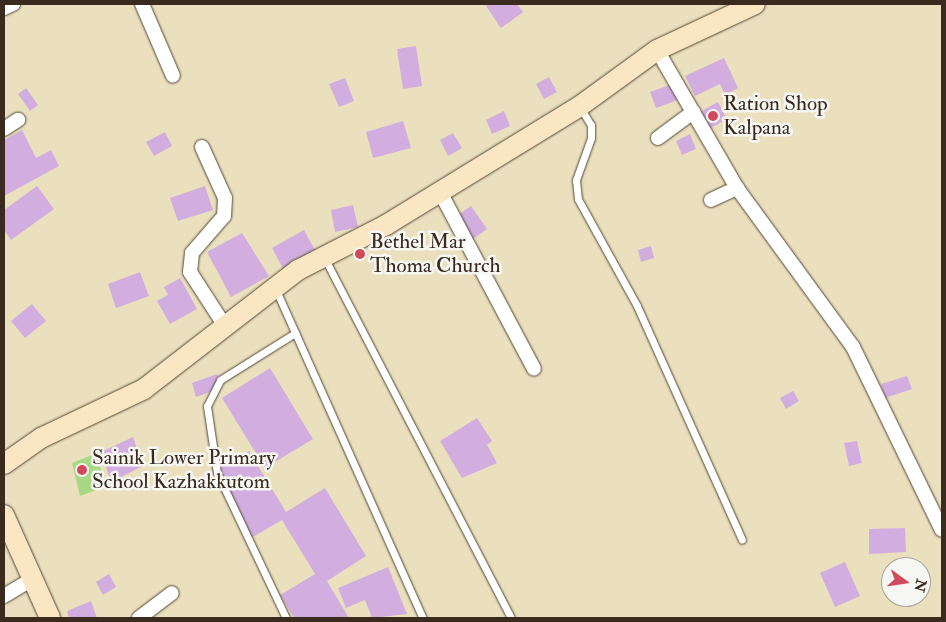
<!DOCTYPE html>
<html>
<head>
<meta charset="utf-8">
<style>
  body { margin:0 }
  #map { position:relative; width:946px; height:622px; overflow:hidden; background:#eae0be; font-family:"IM FELL Double Pica",serif }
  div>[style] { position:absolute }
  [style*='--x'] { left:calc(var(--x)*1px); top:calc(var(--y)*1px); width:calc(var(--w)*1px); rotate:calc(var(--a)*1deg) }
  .green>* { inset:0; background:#a8d886 }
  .building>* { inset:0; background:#d1aedf }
  .roads { filter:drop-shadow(0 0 1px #554536) drop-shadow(0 0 1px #554536) }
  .lane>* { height:7px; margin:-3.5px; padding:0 3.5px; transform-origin:3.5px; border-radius:3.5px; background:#fff }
  .street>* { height:14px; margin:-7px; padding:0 7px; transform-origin:7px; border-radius:7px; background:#fff }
  .secondary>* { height:20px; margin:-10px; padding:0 10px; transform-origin:10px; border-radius:10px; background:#fbe6c4 }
  .dots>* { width:14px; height:14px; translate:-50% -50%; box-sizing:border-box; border:2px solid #f6f6f2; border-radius:50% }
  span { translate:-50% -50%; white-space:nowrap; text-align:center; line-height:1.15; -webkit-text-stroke:5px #f6f6f2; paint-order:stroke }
  .poi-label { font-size:21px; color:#3b2a1e }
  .left { translate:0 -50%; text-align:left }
  .frame { position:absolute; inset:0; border:5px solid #3b2a1e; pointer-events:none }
  .north { position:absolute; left:881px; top:557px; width:50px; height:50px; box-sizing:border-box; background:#f6f6f2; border:1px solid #aba49d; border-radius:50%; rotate:104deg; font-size:14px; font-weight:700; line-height:20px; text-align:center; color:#3b2a1e }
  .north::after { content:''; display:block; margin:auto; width:18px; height:22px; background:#d1495b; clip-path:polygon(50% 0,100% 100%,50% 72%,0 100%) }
</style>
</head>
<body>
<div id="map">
  <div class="green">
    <i style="clip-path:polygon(97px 453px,105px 487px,80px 496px,72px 463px)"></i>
  </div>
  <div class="building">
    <i style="clip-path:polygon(489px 4px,517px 4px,523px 12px,501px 28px,486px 6px)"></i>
    <i style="clip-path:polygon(416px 46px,422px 86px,403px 89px,397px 49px)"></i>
    <i style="clip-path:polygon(724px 58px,738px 88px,725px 95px,720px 84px,695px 96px,685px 76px)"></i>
    <i style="clip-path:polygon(549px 77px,557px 92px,544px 99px,536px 84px)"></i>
    <i style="clip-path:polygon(345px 78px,354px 101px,339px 107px,329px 84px)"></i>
    <i style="clip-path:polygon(672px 84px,678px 100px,656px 108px,650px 92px)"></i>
    <i style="clip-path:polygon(26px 88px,38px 105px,30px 111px,18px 94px)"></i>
    <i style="clip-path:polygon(718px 102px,727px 119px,707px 130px,698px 113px)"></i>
    <i style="clip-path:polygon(504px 111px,510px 126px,492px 134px,486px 120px)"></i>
    <i style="clip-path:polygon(403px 121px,411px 148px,373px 158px,366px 132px)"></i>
    <i style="clip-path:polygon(22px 130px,36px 158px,51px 150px,59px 166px,4px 196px,4px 140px)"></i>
    <i style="clip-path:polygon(165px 132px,172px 146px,154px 156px,146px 142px)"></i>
    <i style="clip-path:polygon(453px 133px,462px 148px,448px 156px,440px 140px)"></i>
    <i style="clip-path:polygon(690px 134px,696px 149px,682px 155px,676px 141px)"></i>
    <i style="clip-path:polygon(37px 186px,54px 209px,11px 240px,4px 230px,4px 210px)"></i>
    <i style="clip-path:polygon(205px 186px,213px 210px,178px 221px,170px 198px)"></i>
    <i style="clip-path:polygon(353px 205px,358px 227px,335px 232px,331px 210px)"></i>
    <i style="clip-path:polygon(471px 206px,487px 229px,470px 241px,455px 217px)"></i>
    <i style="clip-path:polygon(304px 230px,317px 254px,285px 272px,272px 248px)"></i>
    <i style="clip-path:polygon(242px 233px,269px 276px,231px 297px,207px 252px)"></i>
    <i style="clip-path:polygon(651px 246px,654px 258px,641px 262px,638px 250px)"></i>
    <i style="clip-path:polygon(140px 272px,149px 296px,116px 308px,108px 284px)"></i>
    <i style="clip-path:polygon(180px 278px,197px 309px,170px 324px,157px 301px,168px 295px,164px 287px)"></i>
    <i style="clip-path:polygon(32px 304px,46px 321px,25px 338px,11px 321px)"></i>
    <i style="clip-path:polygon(270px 368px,313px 439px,265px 468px,222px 398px)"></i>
    <i style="clip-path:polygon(217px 374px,222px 388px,196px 397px,192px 383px)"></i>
    <i style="clip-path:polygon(907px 376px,912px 389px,885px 398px,881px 384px)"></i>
    <i style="clip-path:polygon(793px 391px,799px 401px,786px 409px,780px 398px)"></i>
    <i style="clip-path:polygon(477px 418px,492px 441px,487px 445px,497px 463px,462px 478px,440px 441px)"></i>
    <i style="clip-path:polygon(133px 437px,143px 466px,111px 482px,101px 452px)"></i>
    <i style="clip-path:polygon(857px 441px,862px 463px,849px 466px,844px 443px)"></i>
    <i style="clip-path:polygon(249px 451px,286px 512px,325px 488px,366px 556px,327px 581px,349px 618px,294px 618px,280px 595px,315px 574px,282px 520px,251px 538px,212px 473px)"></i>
    <i style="clip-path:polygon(905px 528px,906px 552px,869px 554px,869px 529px)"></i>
    <i style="clip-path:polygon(845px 562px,860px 596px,835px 607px,820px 573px)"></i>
    <i style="clip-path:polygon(388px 567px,407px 614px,372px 618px,365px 600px,346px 608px,338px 588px)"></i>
    <i style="clip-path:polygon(109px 574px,116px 587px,103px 595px,96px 582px)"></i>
    <i style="clip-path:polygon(91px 601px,97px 618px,69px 618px,67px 611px)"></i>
  </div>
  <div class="roads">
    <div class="lane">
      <i style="--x:580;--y:107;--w:21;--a:59"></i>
      <i style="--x:591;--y:125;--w:13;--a:90"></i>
      <i style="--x:591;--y:138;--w:45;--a:109.7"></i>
      <i style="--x:576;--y:180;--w:19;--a:84"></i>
      <i style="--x:578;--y:199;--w:122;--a:61.1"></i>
      <i style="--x:637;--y:306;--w:256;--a:65.8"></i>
      <i style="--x:325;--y:259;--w:404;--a:62.6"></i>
      <i style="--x:276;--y:290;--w:359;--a:65.9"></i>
      <i style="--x:286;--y:618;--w:161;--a:-115.4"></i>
      <i style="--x:217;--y:473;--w:68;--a:-98.5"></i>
      <i style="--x:207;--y:406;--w:29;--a:-63"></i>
      <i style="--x:220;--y:380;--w:89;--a:-32.1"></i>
    </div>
    <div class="street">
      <i style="--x:142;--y:4;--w:78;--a:66.7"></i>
      <i style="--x:4;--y:8;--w:10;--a:-24"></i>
      <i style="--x:657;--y:50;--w:160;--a:59.9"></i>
      <i style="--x:737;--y:188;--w:197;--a:53.9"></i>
      <i style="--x:853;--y:347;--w:203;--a:64.1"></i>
      <i style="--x:4;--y:129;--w:17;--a:-33"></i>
      <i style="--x:658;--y:138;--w:44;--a:-36.6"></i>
      <i style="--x:202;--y:147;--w:56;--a:65.7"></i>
      <i style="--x:225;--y:198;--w:18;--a:93"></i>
      <i style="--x:224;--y:216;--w:49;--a:130.9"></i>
      <i style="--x:192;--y:253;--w:19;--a:96"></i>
      <i style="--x:190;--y:272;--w:64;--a:57.1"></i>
      <i style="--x:440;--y:192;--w:200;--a:62"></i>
      <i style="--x:711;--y:200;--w:29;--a:-25"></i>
      <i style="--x:4;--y:596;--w:31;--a:-31"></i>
      <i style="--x:139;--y:618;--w:41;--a:-37.1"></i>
    </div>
    <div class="secondary">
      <i style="--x:4;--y:464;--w:45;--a:-35.1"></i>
      <i style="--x:41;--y:438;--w:114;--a:-25.4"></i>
      <i style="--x:144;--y:389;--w:195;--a:-37.7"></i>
      <i style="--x:298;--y:270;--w:99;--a:-27.1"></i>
      <i style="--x:386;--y:225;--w:228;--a:-31.5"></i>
      <i style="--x:580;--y:106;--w:95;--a:-36"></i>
      <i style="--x:657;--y:50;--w:108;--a:-25.1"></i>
      <i style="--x:4;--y:515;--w:113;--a:65.9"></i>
    </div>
  </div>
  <div class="dots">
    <i style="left:713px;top:116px;background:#d1495b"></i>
    <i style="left:360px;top:254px;background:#d1495b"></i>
    <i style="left:82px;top:470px;background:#d1495b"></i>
  </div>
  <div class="poi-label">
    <span class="left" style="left:723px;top:116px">Ration Shop<br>Kalpana</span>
    <span class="left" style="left:370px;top:254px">Bethel Mar<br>Thoma Church</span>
    <span class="left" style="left:92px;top:470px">Sainik Lower Primary<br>School Kazhakkutom</span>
  </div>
  <div class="frame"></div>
  <div class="north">N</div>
</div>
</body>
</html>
